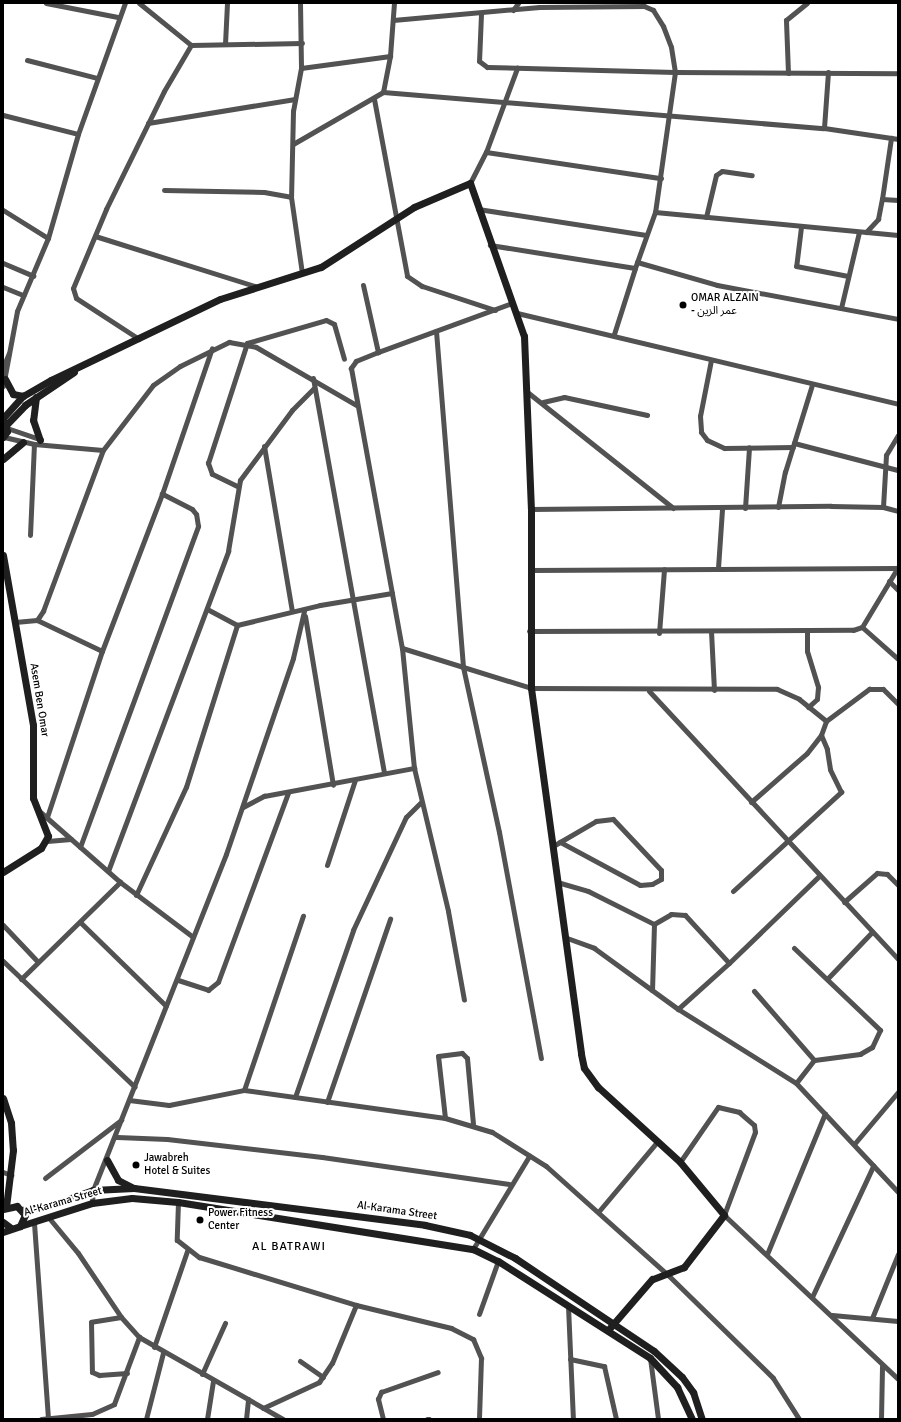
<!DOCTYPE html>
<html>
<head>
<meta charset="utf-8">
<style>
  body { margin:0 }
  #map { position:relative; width:901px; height:1422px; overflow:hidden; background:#fff; font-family:Signika,"Noto Sans Arabic",sans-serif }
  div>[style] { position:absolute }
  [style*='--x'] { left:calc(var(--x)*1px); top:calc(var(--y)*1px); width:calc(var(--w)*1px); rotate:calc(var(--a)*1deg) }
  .street>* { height:5px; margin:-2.5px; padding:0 2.5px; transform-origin:2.5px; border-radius:2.5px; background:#525252 }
  .secondary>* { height:7px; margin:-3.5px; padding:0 3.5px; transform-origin:3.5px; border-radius:3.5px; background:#1f1f1f }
  .dots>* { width:11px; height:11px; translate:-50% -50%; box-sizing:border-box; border:2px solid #fff; border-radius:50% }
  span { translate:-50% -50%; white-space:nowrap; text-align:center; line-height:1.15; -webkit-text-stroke:4px #fff; paint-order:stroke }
  .poi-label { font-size:11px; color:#000 }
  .left { translate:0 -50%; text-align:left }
  .street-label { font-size:11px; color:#000 }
  .neighbourhood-label { font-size:12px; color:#000; letter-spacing:1px }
  .frame { position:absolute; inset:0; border:4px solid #000; pointer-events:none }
</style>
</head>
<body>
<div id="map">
  <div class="street">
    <i style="--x:46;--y:3;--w:73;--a:11"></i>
    <i style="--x:139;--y:3;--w:67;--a:38.9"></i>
    <i style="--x:191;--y:45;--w:111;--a:-1"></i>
    <i style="--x:300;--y:3;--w:65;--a:89.1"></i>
    <i style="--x:301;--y:68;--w:44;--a:100.5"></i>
    <i style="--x:293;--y:111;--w:86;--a:91.3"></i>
    <i style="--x:291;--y:197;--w:77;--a:81.8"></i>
    <i style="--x:513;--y:10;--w:9;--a:-54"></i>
    <i style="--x:481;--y:14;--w:47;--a:92.4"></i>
    <i style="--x:479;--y:61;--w:10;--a:37"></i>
    <i style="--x:487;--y:67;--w:188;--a:1.5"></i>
    <i style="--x:675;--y:72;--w:223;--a:0.3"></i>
    <i style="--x:393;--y:20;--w:147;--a:-5.1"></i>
    <i style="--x:539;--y:7;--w:105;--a:-0.5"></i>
    <i style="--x:644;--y:6;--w:10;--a:24"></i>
    <i style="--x:653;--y:10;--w:19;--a:58"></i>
    <i style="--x:663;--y:26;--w:22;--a:69"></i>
    <i style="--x:671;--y:47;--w:25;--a:81"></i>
    <i style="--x:675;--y:72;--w:141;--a:98.1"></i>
    <i style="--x:655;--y:212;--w:59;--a:109.7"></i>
    <i style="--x:635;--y:268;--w:147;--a:-171"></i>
    <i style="--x:225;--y:44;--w:41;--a:-87.2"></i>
    <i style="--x:27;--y:60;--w:72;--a:14.4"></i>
    <i style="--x:301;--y:68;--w:90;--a:-7.7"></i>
    <i style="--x:390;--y:56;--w:53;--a:-85.7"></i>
    <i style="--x:828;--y:72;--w:56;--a:94.1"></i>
    <i style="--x:824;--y:128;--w:75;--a:8.5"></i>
    <i style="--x:788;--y:73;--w:53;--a:-92.2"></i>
    <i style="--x:786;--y:20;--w:27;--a:-39"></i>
    <i style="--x:383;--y:92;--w:37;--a:-79"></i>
    <i style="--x:374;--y:99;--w:180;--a:79.4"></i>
    <i style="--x:407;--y:276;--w:18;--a:34"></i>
    <i style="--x:422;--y:286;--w:77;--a:18.2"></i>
    <i style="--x:3;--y:115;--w:77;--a:14.2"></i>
    <i style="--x:148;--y:123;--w:149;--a:-9.3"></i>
    <i style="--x:293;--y:144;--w:104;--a:-30"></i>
    <i style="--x:383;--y:92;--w:442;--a:4.7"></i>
    <i style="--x:486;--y:152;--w:177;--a:8.5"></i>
    <i style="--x:470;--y:183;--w:35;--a:-63"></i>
    <i style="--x:486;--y:152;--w:90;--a:-69.7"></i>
    <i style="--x:164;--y:190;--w:100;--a:1.1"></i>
    <i style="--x:264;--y:192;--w:27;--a:10"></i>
    <i style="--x:882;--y:199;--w:62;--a:-81.6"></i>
    <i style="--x:478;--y:209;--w:170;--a:8.8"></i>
    <i style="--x:3;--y:210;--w:53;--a:31.9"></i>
    <i style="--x:655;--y:212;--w:244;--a:5.4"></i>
    <i style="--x:706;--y:217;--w:43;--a:-76.6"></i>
    <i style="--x:716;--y:175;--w:7;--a:-34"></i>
    <i style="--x:722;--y:171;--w:30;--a:8"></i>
    <i style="--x:801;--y:227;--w:39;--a:97"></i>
    <i style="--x:796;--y:266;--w:53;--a:10.9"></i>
    <i style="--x:866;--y:232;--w:18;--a:-47"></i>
    <i style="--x:878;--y:219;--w:20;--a:-79"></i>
    <i style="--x:882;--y:199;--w:16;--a:4"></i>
    <i style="--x:95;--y:236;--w:168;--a:17.4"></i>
    <i style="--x:637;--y:262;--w:83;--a:16"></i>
    <i style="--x:717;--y:285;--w:184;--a:10.6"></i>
    <i style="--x:3;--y:263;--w:33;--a:23"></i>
    <i style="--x:363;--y:285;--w:69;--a:77.4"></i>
    <i style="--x:3;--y:287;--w:22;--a:22"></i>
    <i style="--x:512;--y:303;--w:143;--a:159.9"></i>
    <i style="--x:378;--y:352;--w:24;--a:158"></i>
    <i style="--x:356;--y:361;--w:9;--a:126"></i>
    <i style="--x:351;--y:368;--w:285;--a:79.7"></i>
    <i style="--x:402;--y:648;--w:135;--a:17.2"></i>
    <i style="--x:531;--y:688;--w:246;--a:0.2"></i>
    <i style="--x:777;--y:689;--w:24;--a:24"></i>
    <i style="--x:799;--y:699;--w:35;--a:39"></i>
    <i style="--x:826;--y:721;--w:54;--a:-36.7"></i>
    <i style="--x:869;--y:689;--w:14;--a:0"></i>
    <i style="--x:883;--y:689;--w:21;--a:45"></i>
    <i style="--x:841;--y:308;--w:78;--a:-76.7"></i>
    <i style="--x:517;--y:313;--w:392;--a:13.4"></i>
    <i style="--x:436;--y:331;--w:337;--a:85.4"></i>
    <i style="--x:463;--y:667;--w:169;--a:77.7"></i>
    <i style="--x:499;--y:832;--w:230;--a:79.5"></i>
    <i style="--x:614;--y:334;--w:69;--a:-72.3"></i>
    <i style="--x:139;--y:339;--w:75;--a:-146.9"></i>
    <i style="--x:76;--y:298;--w:10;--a:-107"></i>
    <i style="--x:73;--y:288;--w:86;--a:-67.3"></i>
    <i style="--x:106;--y:209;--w:131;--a:-63.8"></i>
    <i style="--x:164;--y:91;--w:53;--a:-59.6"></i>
    <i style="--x:711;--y:360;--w:57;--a:101.1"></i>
    <i style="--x:700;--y:416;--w:16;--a:86"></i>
    <i style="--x:701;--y:432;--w:10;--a:53"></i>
    <i style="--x:707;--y:440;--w:19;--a:25"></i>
    <i style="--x:724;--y:448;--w:69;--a:-0.8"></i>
    <i style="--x:3;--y:367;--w:15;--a:-67"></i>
    <i style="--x:313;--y:378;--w:400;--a:79.8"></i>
    <i style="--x:3;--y:386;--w:76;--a:-79.4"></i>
    <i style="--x:17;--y:311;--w:79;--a:-67"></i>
    <i style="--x:48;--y:238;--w:108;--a:-73.9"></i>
    <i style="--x:78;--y:134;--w:139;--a:-70.3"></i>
    <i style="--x:526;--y:391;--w:188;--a:38.5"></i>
    <i style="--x:543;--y:402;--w:22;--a:-13"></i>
    <i style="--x:564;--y:397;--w:85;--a:12.2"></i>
    <i style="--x:7;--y:428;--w:36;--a:19"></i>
    <i style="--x:4;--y:437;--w:31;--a:13"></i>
    <i style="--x:34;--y:444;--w:69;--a:5"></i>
    <i style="--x:103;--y:450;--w:82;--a:-52.4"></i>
    <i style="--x:153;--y:385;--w:33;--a:-35"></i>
    <i style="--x:180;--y:366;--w:55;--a:-26.1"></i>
    <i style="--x:229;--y:342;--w:27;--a:10"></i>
    <i style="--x:256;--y:347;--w:116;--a:30.1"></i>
    <i style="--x:794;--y:443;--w:107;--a:14.6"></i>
    <i style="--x:264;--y:446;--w:167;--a:80.4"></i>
    <i style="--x:237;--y:486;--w:28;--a:-154"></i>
    <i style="--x:212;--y:474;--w:12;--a:-110"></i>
    <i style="--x:208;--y:463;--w:126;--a:-72"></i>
    <i style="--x:247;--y:343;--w:82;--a:-16.2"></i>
    <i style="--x:326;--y:320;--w:9;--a:27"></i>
    <i style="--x:334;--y:324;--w:36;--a:74"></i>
    <i style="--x:778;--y:507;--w:36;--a:-79"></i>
    <i style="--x:785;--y:472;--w:91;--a:-72.8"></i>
    <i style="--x:883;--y:507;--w:52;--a:-86.7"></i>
    <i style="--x:886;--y:455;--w:23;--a:-59"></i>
    <i style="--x:745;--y:508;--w:61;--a:-86.2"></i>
    <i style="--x:531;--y:509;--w:300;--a:-0.6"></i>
    <i style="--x:831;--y:506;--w:52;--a:1.1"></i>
    <i style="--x:883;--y:507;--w:16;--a:15"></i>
    <i style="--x:30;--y:535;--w:91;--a:-87.5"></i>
    <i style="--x:718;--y:568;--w:59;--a:-86.1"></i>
    <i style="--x:530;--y:570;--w:367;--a:-0.3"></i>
    <i style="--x:889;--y:581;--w:13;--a:45"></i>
    <i style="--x:207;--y:609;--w:34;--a:28"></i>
    <i style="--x:237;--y:625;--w:85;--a:-13.5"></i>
    <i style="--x:320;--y:605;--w:73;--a:-9.5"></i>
    <i style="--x:305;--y:616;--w:171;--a:80.6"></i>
    <i style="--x:37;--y:620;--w:72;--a:25.5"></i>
    <i style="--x:15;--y:622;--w:22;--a:-5"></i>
    <i style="--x:37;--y:620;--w:11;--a:-56"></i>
    <i style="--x:43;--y:611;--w:172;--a:-69.6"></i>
    <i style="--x:862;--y:627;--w:48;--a:41.6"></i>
    <i style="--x:529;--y:631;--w:324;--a:-0.2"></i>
    <i style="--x:853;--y:630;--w:9;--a:-18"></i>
    <i style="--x:862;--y:627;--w:70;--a:-59"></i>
    <i style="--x:711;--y:631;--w:59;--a:87.1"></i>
    <i style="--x:807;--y:631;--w:20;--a:90"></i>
    <i style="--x:807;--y:651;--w:38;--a:73"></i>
    <i style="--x:818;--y:687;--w:12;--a:95"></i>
    <i style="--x:817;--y:699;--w:12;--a:138"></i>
    <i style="--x:659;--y:633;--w:64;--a:-85.5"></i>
    <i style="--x:402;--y:648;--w:121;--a:84.3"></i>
    <i style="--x:649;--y:691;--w:366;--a:47.1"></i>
    <i style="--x:751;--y:802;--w:74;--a:-41.2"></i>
    <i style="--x:807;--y:753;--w:23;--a:-52"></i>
    <i style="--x:821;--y:735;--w:15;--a:-70"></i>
    <i style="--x:243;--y:807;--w:24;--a:-28"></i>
    <i style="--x:264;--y:796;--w:153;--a:-10.6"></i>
    <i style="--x:414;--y:768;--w:147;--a:76.6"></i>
    <i style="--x:448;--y:911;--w:90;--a:79.8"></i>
    <i style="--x:38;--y:810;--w:109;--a:41.3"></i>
    <i style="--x:120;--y:882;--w:91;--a:37"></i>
    <i style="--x:47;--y:817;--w:175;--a:-71.7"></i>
    <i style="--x:102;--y:651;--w:168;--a:-69.1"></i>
    <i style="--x:162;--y:494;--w:154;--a:-71.1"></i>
    <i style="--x:47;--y:841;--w:24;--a:-5"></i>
    <i style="--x:553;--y:846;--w:50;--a:-30.2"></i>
    <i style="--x:596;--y:821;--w:17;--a:-7"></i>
    <i style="--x:613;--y:819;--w:70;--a:46.7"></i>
    <i style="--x:661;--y:870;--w:9;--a:90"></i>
    <i style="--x:661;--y:879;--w:10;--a:151"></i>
    <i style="--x:652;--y:884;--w:12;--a:175"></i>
    <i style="--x:640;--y:885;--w:91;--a:-151.7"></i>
    <i style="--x:80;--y:847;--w:342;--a:-69.8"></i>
    <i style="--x:198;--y:526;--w:12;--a:-99"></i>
    <i style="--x:196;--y:514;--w:6;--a:-129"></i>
    <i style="--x:192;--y:509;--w:34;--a:-153"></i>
    <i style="--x:327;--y:865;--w:89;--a:-71.8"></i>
    <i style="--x:108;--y:871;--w:342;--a:-69.4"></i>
    <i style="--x:228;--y:551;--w:72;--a:-80.4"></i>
    <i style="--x:240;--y:480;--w:87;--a:-53.4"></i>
    <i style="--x:292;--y:410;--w:31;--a:-45"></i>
    <i style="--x:557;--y:882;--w:32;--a:16"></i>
    <i style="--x:588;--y:891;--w:74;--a:26.6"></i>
    <i style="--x:654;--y:924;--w:66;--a:91.7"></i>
    <i style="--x:733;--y:891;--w:147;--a:-42.5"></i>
    <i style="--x:841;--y:792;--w:25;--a:-116"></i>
    <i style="--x:830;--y:769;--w:20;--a:-99"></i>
    <i style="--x:827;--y:749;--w:15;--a:-113"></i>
    <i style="--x:136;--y:895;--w:119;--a:-65.2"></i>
    <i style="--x:186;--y:787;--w:170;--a:-72.5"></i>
    <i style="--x:844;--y:902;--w:44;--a:-41.3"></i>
    <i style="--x:877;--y:873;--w:10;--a:6"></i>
    <i style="--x:887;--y:874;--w:16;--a:45"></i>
    <i style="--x:80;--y:922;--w:120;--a:44.3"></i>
    <i style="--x:654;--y:924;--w:20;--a:-30"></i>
    <i style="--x:671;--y:914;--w:14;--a:4"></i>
    <i style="--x:685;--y:915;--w:65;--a:47.5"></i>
    <i style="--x:729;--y:963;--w:69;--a:138"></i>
    <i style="--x:3;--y:925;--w:50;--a:46.6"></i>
    <i style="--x:567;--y:938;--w:29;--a:20"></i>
    <i style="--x:594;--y:948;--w:104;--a:36"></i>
    <i style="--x:678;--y:1009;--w:139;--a:32.1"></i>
    <i style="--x:796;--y:1083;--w:149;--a:46.9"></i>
    <i style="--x:794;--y:948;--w:119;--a:43.6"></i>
    <i style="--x:880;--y:1030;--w:19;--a:115"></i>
    <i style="--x:872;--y:1047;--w:14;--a:150"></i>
    <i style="--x:860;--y:1054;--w:46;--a:172.6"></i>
    <i style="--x:3;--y:961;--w:182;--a:43.7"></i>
    <i style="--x:729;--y:963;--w:125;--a:-44"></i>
    <i style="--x:828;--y:978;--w:64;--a:-46.3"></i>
    <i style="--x:21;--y:979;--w:139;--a:-44.4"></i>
    <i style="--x:178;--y:980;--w:32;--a:18"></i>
    <i style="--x:208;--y:990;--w:13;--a:-39"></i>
    <i style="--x:218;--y:982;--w:202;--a:-69.7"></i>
    <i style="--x:754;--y:991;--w:91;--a:49"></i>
    <i style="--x:814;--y:1060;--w:29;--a:128"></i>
    <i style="--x:244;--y:1090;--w:184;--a:-71.3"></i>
    <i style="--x:295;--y:1097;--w:177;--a:-70.8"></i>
    <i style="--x:353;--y:930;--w:125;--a:-64.9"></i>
    <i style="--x:406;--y:817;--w:21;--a:-45"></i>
    <i style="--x:129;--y:1100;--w:40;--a:7.1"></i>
    <i style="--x:169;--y:1105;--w:76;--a:-11.3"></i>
    <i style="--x:244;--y:1090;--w:203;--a:7.9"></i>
    <i style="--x:445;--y:1118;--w:49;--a:16.6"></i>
    <i style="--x:492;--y:1132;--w:64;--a:32.2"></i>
    <i style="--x:546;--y:1166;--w:164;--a:41.8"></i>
    <i style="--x:668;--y:1275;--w:147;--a:44.4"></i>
    <i style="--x:773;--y:1378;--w:49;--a:57.6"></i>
    <i style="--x:327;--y:1102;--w:194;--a:-71"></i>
    <i style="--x:445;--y:1118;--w:62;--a:-96.4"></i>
    <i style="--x:438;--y:1056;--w:24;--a:-7"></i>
    <i style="--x:462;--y:1053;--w:7;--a:45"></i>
    <i style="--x:467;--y:1058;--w:66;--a:84.8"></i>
    <i style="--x:117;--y:1137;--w:50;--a:2.3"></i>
    <i style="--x:167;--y:1139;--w:156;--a:6.6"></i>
    <i style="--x:322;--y:1157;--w:189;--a:8.2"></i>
    <i style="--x:855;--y:1143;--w:67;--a:-49.9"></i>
    <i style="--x:680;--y:1162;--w:67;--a:-55.4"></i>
    <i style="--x:718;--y:1107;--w:22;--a:13"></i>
    <i style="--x:739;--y:1112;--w:20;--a:41"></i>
    <i style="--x:754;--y:1125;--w:7;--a:82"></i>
    <i style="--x:755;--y:1132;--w:89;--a:110.5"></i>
    <i style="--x:724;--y:1215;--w:239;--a:43.3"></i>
    <i style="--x:3;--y:1172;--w:9;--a:21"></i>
    <i style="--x:45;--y:1178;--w:96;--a:-37.3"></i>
    <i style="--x:178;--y:1202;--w:38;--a:92"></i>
    <i style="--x:177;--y:1240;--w:28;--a:38"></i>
    <i style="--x:199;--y:1257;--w:164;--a:17"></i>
    <i style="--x:356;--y:1305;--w:98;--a:13.6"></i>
    <i style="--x:451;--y:1328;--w:25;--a:27"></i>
    <i style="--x:473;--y:1339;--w:21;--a:67"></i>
    <i style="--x:481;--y:1358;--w:61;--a:91.9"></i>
    <i style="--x:92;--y:1203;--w:13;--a:-86"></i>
    <i style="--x:93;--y:1190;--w:361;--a:-68.4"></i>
    <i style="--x:226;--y:854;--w:207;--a:-71.1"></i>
    <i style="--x:293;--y:658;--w:48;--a:-76.8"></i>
    <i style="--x:599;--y:1211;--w:90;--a:-50"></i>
    <i style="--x:49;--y:1218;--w:45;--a:50.4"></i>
    <i style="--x:78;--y:1253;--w:77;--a:56.1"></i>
    <i style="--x:121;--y:1317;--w:27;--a:48"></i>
    <i style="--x:139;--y:1337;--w:166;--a:29.7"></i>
    <i style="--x:34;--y:1223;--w:196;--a:85.9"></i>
    <i style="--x:473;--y:1249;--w:109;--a:-58.9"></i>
    <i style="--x:767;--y:1254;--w:152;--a:-67.6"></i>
    <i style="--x:812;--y:1297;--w:145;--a:-65"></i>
    <i style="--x:568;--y:1306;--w:113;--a:87.5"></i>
    <i style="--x:479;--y:1314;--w:56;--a:-70.3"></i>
    <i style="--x:832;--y:1315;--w:66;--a:5.2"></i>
    <i style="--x:121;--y:1317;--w:30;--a:171"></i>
    <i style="--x:91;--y:1322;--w:50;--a:88.9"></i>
    <i style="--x:92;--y:1372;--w:8;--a:23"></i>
    <i style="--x:99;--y:1375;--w:28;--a:-4"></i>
    <i style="--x:872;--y:1318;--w:69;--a:-67.9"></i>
    <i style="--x:154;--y:1347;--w:102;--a:-71"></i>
    <i style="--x:650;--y:1358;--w:62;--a:82.5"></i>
    <i style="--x:570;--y:1359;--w:35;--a:12"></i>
    <i style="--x:604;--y:1366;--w:54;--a:77.2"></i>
    <i style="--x:300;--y:1361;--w:28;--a:35"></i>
    <i style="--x:202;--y:1374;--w:56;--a:-65.7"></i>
    <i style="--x:263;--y:1408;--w:62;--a:-24.9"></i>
    <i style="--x:319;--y:1382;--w:23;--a:-56"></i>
    <i style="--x:332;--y:1363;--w:63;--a:-67.5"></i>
    <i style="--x:41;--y:1419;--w:51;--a:-5.6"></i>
    <i style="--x:92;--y:1414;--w:24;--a:-24"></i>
    <i style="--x:114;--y:1404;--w:72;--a:-69.5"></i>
    <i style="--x:146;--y:1419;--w:68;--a:-75.6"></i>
    <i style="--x:207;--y:1419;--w:39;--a:-81"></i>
    <i style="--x:246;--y:1419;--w:20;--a:-84"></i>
    <i style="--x:383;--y:1419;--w:21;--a:-104"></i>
    <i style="--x:378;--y:1399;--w:8;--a:-67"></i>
    <i style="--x:381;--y:1392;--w:60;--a:-19.3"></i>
    <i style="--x:427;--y:1419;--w:2;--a:0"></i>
    <i style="--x:881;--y:1419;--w:53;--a:-88.9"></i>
  </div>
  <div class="secondary">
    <i style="--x:5;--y:379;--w:17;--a:62"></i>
    <i style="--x:13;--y:394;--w:10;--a:11"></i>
    <i style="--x:36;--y:397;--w:23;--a:97"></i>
    <i style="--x:33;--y:420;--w:21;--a:71"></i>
    <i style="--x:3;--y:418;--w:30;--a:-48"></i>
    <i style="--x:23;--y:396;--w:32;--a:-30"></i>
    <i style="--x:51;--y:380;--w:187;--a:-25.6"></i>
    <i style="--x:220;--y:299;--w:106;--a:-17.6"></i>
    <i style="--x:321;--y:267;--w:111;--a:-32.8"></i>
    <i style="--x:414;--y:207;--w:61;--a:-23.2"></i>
    <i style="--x:470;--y:183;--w:162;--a:70.6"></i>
    <i style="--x:524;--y:336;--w:173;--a:87.7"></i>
    <i style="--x:531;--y:509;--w:179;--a:90"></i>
    <i style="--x:531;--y:688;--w:369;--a:82.2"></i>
    <i style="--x:581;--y:1054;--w:14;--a:78"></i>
    <i style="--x:584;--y:1068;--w:24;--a:54"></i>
    <i style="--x:598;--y:1087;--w:111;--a:42.4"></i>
    <i style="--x:680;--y:1162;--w:69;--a:50.3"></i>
    <i style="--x:724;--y:1215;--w:66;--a:127.6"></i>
    <i style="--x:684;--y:1267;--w:34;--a:159"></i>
    <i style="--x:652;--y:1279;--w:67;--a:130.8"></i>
    <i style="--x:6;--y:425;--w:28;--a:-46"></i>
    <i style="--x:25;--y:405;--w:59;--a:-34"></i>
    <i style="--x:3;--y:437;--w:7;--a:-56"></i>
    <i style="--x:7;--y:431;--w:9;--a:-108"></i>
    <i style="--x:3;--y:459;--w:26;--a:-40"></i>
    <i style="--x:3;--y:555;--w:173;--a:80"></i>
    <i style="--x:33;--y:725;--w:73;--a:90"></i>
    <i style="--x:33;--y:798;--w:41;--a:68.5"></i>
    <i style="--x:48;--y:836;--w:14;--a:120"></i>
    <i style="--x:41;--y:848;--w:45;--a:147.7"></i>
    <i style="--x:3;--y:1098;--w:26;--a:72"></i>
    <i style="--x:11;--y:1123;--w:27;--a:86"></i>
    <i style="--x:13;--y:1150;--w:57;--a:97"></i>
    <i style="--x:107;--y:1160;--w:23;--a:61"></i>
    <i style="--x:118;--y:1180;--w:16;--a:27"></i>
    <i style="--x:22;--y:1210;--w:30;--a:-9"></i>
    <i style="--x:52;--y:1205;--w:44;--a:-20.1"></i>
    <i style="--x:93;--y:1190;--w:41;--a:-2.8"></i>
    <i style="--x:134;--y:1188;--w:293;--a:7.2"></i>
    <i style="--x:425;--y:1225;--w:46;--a:12.5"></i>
    <i style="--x:470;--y:1235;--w:51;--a:27.1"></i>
    <i style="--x:515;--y:1258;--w:167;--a:33.8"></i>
    <i style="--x:654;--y:1351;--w:38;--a:43"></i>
    <i style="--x:682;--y:1377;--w:19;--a:54"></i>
    <i style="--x:693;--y:1392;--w:28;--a:72"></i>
    <i style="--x:3;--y:1222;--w:10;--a:37"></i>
    <i style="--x:20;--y:1226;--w:76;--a:-17.7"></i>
    <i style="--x:92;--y:1203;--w:40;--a:-7.1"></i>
    <i style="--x:132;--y:1198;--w:46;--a:5"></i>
    <i style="--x:178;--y:1202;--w:299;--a:9.1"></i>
    <i style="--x:473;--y:1249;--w:28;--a:26"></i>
    <i style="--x:498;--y:1261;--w:180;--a:32.5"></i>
    <i style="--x:650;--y:1358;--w:40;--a:47"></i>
    <i style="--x:677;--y:1387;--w:35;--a:65"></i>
    <i style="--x:3;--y:1232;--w:18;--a:-19"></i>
    <i style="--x:20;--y:1226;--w:12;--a:-66"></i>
    <i style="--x:25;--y:1215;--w:12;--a:-132"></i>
    <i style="--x:17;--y:1206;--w:13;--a:167"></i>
  </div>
  <div class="dots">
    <i style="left:683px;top:305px;background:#000"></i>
    <i style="left:136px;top:1165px;background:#000"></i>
    <i style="left:200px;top:1220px;background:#000"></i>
  </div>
  <div class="poi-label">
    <span class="left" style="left:691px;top:305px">OMAR ALZAIN<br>- عمر الزين</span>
    <span class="left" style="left:144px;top:1165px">Jawabreh<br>Hotel &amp; Suites</span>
    <span class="left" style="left:208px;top:1220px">Power Fitness<br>Center</span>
  </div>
  <div class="street-label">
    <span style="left:39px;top:700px;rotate:81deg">Asem Ben Omar</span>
    <span style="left:63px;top:1202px;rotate:-16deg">Al-Karama Street</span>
    <span style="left:397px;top:1211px;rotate:8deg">Al-Karama Street</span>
  </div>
  <div class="neighbourhood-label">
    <span style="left:289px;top:1247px">AL BATRAWI</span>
  </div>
  <div class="frame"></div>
</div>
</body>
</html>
